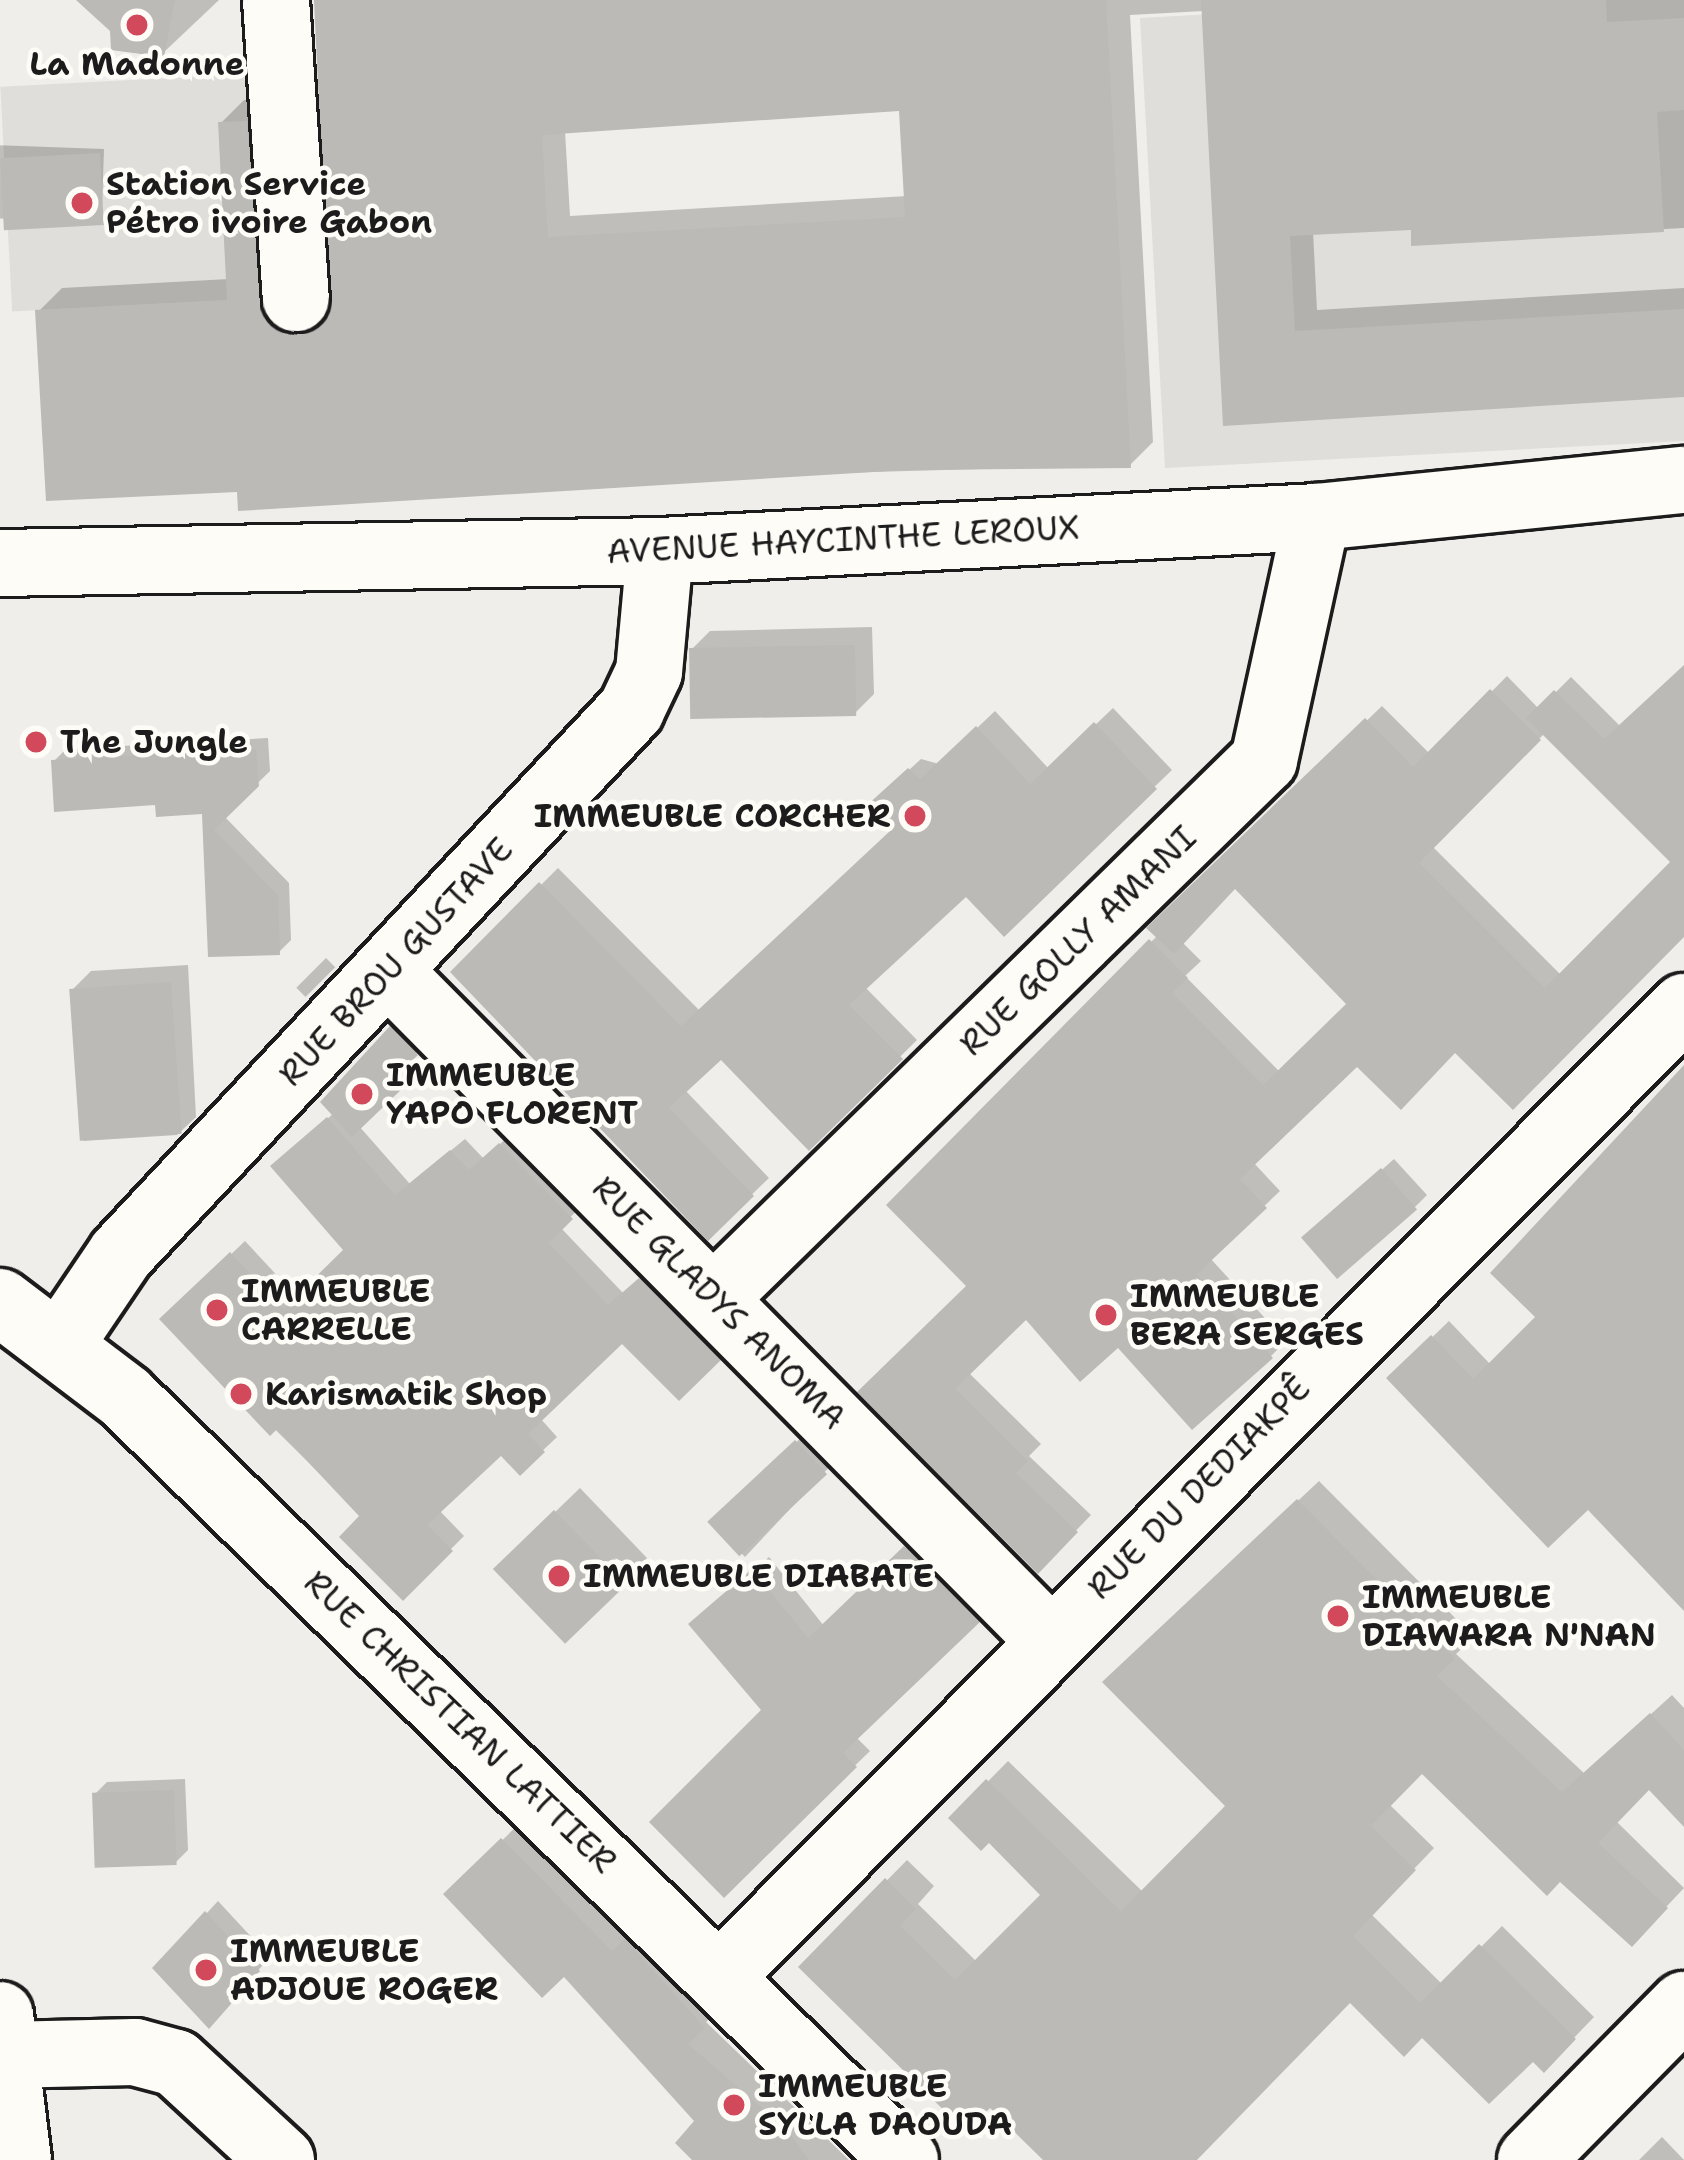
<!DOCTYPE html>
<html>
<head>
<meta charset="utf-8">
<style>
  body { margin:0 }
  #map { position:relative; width:1684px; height:2160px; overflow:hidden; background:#f0eeea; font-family:"Shantell Sans",sans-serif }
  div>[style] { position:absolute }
  .built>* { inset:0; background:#e0deda; transform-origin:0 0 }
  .shadow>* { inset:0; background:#0003; transform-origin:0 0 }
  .building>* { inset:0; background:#bbbab6; transform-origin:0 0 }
  .roads { filter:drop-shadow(3px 0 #1c1c1c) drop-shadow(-3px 0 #1c1c1c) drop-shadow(0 3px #1c1c1c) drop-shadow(0 -3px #1c1c1c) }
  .minor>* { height:66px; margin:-33px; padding:0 33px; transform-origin:33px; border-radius:33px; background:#fdfcf7 }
  .dots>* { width:33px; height:33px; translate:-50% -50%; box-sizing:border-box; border:6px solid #fdfcf7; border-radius:50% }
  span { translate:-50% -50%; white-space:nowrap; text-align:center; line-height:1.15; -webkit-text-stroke:9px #fdfcf7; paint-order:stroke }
  .poi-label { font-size:33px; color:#1c1c1c; font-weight:700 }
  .left { translate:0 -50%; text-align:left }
  .right { translate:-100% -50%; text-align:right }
  .street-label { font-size:33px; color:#1c1c1c }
</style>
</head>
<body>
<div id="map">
  <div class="built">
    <i style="clip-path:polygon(1466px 0,1684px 0,1684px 441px,1165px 468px,1140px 18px)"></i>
    <i style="left:265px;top:73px;width:225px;height:265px;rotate:87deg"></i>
  </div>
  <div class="shadow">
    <i style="clip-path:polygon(81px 0,219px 0,163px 53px,113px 30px)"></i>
    <i style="clip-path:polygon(evenodd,317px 0,1684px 0,1684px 228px,1414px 242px,1413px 227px,1313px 231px,1317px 310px,1684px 288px,1684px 395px,1225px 423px,1204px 11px,1130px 15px,1153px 442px,1130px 465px,239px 489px,39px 311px,62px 288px,229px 279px,221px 123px,244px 100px,269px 99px,286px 295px,325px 314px,333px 308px,317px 0,902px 108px,907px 196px,570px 216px,565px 131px,902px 108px)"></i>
    <i style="left:104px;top:149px;width:73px;height:104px;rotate:92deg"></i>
    <i style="clip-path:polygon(872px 627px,874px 694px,855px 713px,692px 649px,710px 631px)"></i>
    <i style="clip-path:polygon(evenodd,1684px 668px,1684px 933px,1455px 1049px,1357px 1063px,1253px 1162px,1280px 1191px,1210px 1258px,1286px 1341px,1271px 1356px,1026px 1316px,968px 1372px,1041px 1444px,1029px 1456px,1091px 1515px,1038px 1570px,862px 1392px,970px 1286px,890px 1205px,1158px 935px,1150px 928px,1382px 706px,1430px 754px,1507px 676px,1539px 709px,1571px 677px,1621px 727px,1684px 668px,1545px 733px,1674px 862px,1562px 976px,1432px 846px,1545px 733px,1684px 668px,1236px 886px,1350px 1004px,1280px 1072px,1185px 976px,1201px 961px,1182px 942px,1236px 886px)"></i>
    <i style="clip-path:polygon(1113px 708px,1172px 770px,1004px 932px,966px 893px,865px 987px,917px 1040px,809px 1147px,721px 1056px,684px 1089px,769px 1178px,708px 1237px,454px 972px,558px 868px,700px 1011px,894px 830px,886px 791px,921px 759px,939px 764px,995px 711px,1049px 769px)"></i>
    <i style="clip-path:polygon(268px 738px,270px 771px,224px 816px,289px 883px,291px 940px,279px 952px,211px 954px,205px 811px,157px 802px,54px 761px,66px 749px)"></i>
    <i style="left:326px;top:958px;width:13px;height:42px;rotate:45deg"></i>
    <i style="clip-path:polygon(188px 965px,196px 1117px,177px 1135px,83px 1141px,72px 990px,91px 971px)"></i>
    <i style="clip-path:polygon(399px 1021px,426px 1043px,403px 1065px,412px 1075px,359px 1126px,410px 1184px,465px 1139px,484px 1159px,514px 1131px,584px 1204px,560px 1227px,624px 1294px,654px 1266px,732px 1345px,679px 1397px,622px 1339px,540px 1418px,557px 1437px,520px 1472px,501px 1452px,439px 1510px,464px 1536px,403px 1597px,363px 1516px,163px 1319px,245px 1241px,298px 1298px,347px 1250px,288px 1153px,334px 1113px,324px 1102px)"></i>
    <i style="clip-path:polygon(1684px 1069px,1684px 1608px,1588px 1505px,1390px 1378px,1449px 1321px,1491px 1365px,1540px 1317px)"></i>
    <i style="clip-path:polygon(1394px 1159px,1427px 1195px,1415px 1207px,1318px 1227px)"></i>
    <i style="clip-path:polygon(807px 1432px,835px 1461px,745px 1557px,712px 1523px)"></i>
    <i style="clip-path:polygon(1319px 1481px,1474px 1637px,1456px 1654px,1585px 1774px,1672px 1695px,1684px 1708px,1684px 1822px,1650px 1786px,1616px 1821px,1684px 1888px,1652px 1922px,1561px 1878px,1422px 1770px,1389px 1804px,1434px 1848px,1371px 1914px,1443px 1985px,1502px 1926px,1594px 2017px,1544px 2069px,1533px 2057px,1422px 2034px,1351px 1999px,1195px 2160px,1045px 2160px,990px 2104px,802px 1967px,907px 1860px,934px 1886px,918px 1904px,977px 1962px,1044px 1895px,989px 1839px,952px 1818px,1008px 1761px,1143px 1892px,1229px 1806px,1127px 1662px)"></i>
    <i style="clip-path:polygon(580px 1488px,647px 1558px,623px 1582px,497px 1568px)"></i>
    <i style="clip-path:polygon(921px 1533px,992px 1606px,856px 1737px,870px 1751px,724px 1893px,765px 1710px,706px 1610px,769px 1557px,824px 1626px)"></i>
    <i style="clip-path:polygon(185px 1779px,188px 1850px,176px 1862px,95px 1794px,107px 1782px)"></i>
    <i style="clip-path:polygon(524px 1819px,723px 2005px,706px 2022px,849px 2160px,696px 2160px,698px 2121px,564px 1973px,447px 1894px)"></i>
    <i style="clip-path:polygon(218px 1901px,270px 1957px,220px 2013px,156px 1968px)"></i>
    <i style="clip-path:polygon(1662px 2137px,1684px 2160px,1639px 2160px)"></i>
  </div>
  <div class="building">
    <i style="clip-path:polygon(76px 0,175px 0,164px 57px,111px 50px,110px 31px)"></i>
    <i style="clip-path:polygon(evenodd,314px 0,1106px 0,1131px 468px,906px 470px,238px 511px,237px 492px,46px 501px,35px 310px,227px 300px,218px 122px,247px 121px,264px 318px,297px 335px,329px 316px,314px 0,899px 111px,905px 217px,548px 237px,542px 135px,899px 111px)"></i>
    <i style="clip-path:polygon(1201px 0,1606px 0,1607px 22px,1684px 18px,1684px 110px,1657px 112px,1664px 232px,1411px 246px,1411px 230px,1290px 236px,1295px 331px,1684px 309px,1684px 397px,1223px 426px)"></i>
    <i style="left:100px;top:153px;width:72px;height:100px;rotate:87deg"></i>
    <i style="left:855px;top:645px;width:71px;height:166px;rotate:89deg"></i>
    <i style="clip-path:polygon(1684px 665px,1684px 937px,1513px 1110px,1455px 1053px,1401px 1110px,1357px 1067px,1240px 1179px,1267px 1208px,1197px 1274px,1273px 1358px,1192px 1430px,1118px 1348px,1080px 1382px,1026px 1320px,955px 1389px,1028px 1461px,1016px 1473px,1078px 1532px,1038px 1574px,857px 1392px,966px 1286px,886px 1205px,1149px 939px,1188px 978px,1172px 993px,1263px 1085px,1346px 1004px,1235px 889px,1174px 954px,1146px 928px,1365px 718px,1413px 767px,1490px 689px,1541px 740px,1419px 863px,1545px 988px,1670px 862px,1526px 718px,1554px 690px,1604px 739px)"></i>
    <i style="clip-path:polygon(1094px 722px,1157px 789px,1004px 937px,966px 897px,849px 1005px,903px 1059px,809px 1151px,721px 1060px,669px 1108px,754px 1196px,708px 1241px,450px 972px,539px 882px,681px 1026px,890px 831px,865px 807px,908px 768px,920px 779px,976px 726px,1030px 784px)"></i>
    <i style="clip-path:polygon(256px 749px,259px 786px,214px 830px,278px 895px,280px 955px,208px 957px,202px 814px,156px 817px,155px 805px,54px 812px,51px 760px)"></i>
    <i style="left:171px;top:982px;width:152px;height:102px;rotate:86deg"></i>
    <i style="clip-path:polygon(390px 1026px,418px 1055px,395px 1077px,404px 1087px,352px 1137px,320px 1102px)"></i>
    <i style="clip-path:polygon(1684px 1065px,1684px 1611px,1588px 1510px,1548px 1548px,1386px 1378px,1431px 1335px,1473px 1379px,1535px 1317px,1490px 1273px)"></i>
    <i style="clip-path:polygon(327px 1117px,395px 1195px,450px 1150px,469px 1170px,499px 1143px,573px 1219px,549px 1243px,608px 1305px,639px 1278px,721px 1360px,679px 1401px,622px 1344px,528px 1434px,545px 1452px,520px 1476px,501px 1456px,427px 1525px,453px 1551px,403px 1601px,339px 1537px,359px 1516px,277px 1429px,270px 1436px,159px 1319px,230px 1252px,283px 1309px,343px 1250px,270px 1166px)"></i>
    <i style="left:1381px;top:1168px;width:55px;height:106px;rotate:49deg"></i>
    <i style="left:795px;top:1440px;width:47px;height:120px;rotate:47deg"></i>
    <i style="clip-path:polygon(1297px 1499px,1455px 1659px,1437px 1676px,1562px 1792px,1650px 1713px,1684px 1750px,1684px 1827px,1649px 1790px,1598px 1843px,1668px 1908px,1632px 1947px,1560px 1882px,1547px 1896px,1422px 1774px,1371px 1826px,1416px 1870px,1353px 1936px,1420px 2003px,1479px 1944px,1576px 2039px,1544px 2073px,1533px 2062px,1489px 2104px,1422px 2038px,1404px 2057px,1350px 2003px,1197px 2160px,1043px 2160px,990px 2108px,966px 2132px,798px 1967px,885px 1878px,916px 1909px,900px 1926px,955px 1980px,1040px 1895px,989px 1843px,981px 1851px,948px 1818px,986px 1779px,1121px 1911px,1225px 1806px,1102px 1682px)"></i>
    <i style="left:554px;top:1510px;width:104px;height:85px;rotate:46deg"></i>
    <i style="clip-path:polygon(904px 1546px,980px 1622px,843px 1753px,857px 1767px,724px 1898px,649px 1822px,761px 1710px,688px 1624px,752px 1569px,808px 1638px)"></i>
    <i style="left:174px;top:1790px;width:75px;height:82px;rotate:88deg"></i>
    <i style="clip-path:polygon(501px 1838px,612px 1951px,625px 1939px,705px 2028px,688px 2044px,786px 2129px,809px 2160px,692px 2160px,675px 2143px,694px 2121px,564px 1977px,542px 1998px,443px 1894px)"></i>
    <i style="clip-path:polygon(205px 1911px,260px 1971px,209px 2029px,152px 1968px)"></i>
  </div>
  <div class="roads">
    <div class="minor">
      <i style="left:276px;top:0;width:299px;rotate:86.2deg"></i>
      <i style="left:0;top:563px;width:660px;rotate:-1.04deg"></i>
      <i style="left:660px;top:551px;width:658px;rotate:-2.96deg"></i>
      <i style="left:1317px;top:517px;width:369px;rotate:-5.8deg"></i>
      <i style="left:388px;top:971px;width:938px;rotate:45.3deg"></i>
      <i style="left:715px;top:1297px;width:768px;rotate:-44.37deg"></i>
      <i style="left:1264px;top:760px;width:249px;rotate:-77.7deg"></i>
      <i style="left:0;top:1302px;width:157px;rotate:37.2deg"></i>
      <i style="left:125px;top:1397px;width:1091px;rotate:44.37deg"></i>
      <i style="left:61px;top:1343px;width:107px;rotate:-56deg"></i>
      <i style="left:121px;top:1254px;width:746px;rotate:-46.85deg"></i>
      <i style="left:631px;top:710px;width:42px;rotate:-64.7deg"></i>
      <i style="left:649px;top:672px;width:121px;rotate:-84.8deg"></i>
      <i style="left:720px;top:1976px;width:1367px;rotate:-45.15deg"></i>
      <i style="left:0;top:2015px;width:146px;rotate:82.9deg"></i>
      <i style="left:4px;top:2055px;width:131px;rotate:-1.3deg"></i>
      <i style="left:135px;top:2052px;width:42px;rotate:15deg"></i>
      <i style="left:176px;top:2063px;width:143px;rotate:42.7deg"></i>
      <i style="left:1531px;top:2160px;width:218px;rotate:-45.4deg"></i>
    </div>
  </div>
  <div class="dots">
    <i style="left:137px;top:25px;background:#d1495b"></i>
    <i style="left:82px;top:203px;background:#d1495b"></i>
    <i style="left:36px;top:742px;background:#d1495b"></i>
    <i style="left:915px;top:816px;background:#d1495b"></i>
    <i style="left:362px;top:1094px;background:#d1495b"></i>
    <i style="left:217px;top:1310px;background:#d1495b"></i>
    <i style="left:1106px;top:1315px;background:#d1495b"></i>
    <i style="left:241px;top:1394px;background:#d1495b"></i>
    <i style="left:559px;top:1576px;background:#d1495b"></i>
    <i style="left:1338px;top:1616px;background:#d1495b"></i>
    <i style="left:206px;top:1970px;background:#d1495b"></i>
    <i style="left:734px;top:2105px;background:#d1495b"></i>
  </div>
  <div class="poi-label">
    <span style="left:137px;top:64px">La Madonne</span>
    <span class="left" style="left:106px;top:203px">Station Service<br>Pétro ivoire Gabon</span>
    <span class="left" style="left:60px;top:742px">The Jungle</span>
    <span class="right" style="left:891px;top:816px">IMMEUBLE CORCHER</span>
    <span class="left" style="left:386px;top:1094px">IMMEUBLE<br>YAPO FLORENT</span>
    <span class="left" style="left:241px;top:1310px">IMMEUBLE<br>CARRELLE</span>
    <span class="left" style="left:1130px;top:1315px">IMMEUBLE<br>BERA SERGES</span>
    <span class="left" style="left:265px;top:1394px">Karismatik Shop</span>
    <span class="left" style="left:583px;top:1576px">IMMEUBLE DIABATE</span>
    <span class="left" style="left:1362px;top:1616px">IMMEUBLE<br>DIAWARA N'NAN</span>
    <span class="left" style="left:230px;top:1970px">IMMEUBLE<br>ADJOUE ROGER</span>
    <span class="left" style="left:758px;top:2105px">IMMEUBLE<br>SYLLA DAOUDA</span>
  </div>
  <div class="street-label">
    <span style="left:843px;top:540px;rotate:-3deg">AVENUE HAYCINTHE LEROUX</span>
    <span style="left:1078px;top:941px;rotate:-44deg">RUE GOLLY AMANI</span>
    <span style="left:396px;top:962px;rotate:-47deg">RUE BROU GUSTAVE</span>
    <span style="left:719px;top:1303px;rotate:45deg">RUE GLADYS ANOMA</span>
    <span style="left:1199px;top:1488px;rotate:-45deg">RUE DU DEDIAKPÊ</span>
    <span style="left:460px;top:1722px;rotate:44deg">RUE CHRISTIAN LATTIER</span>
  </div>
</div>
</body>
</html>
